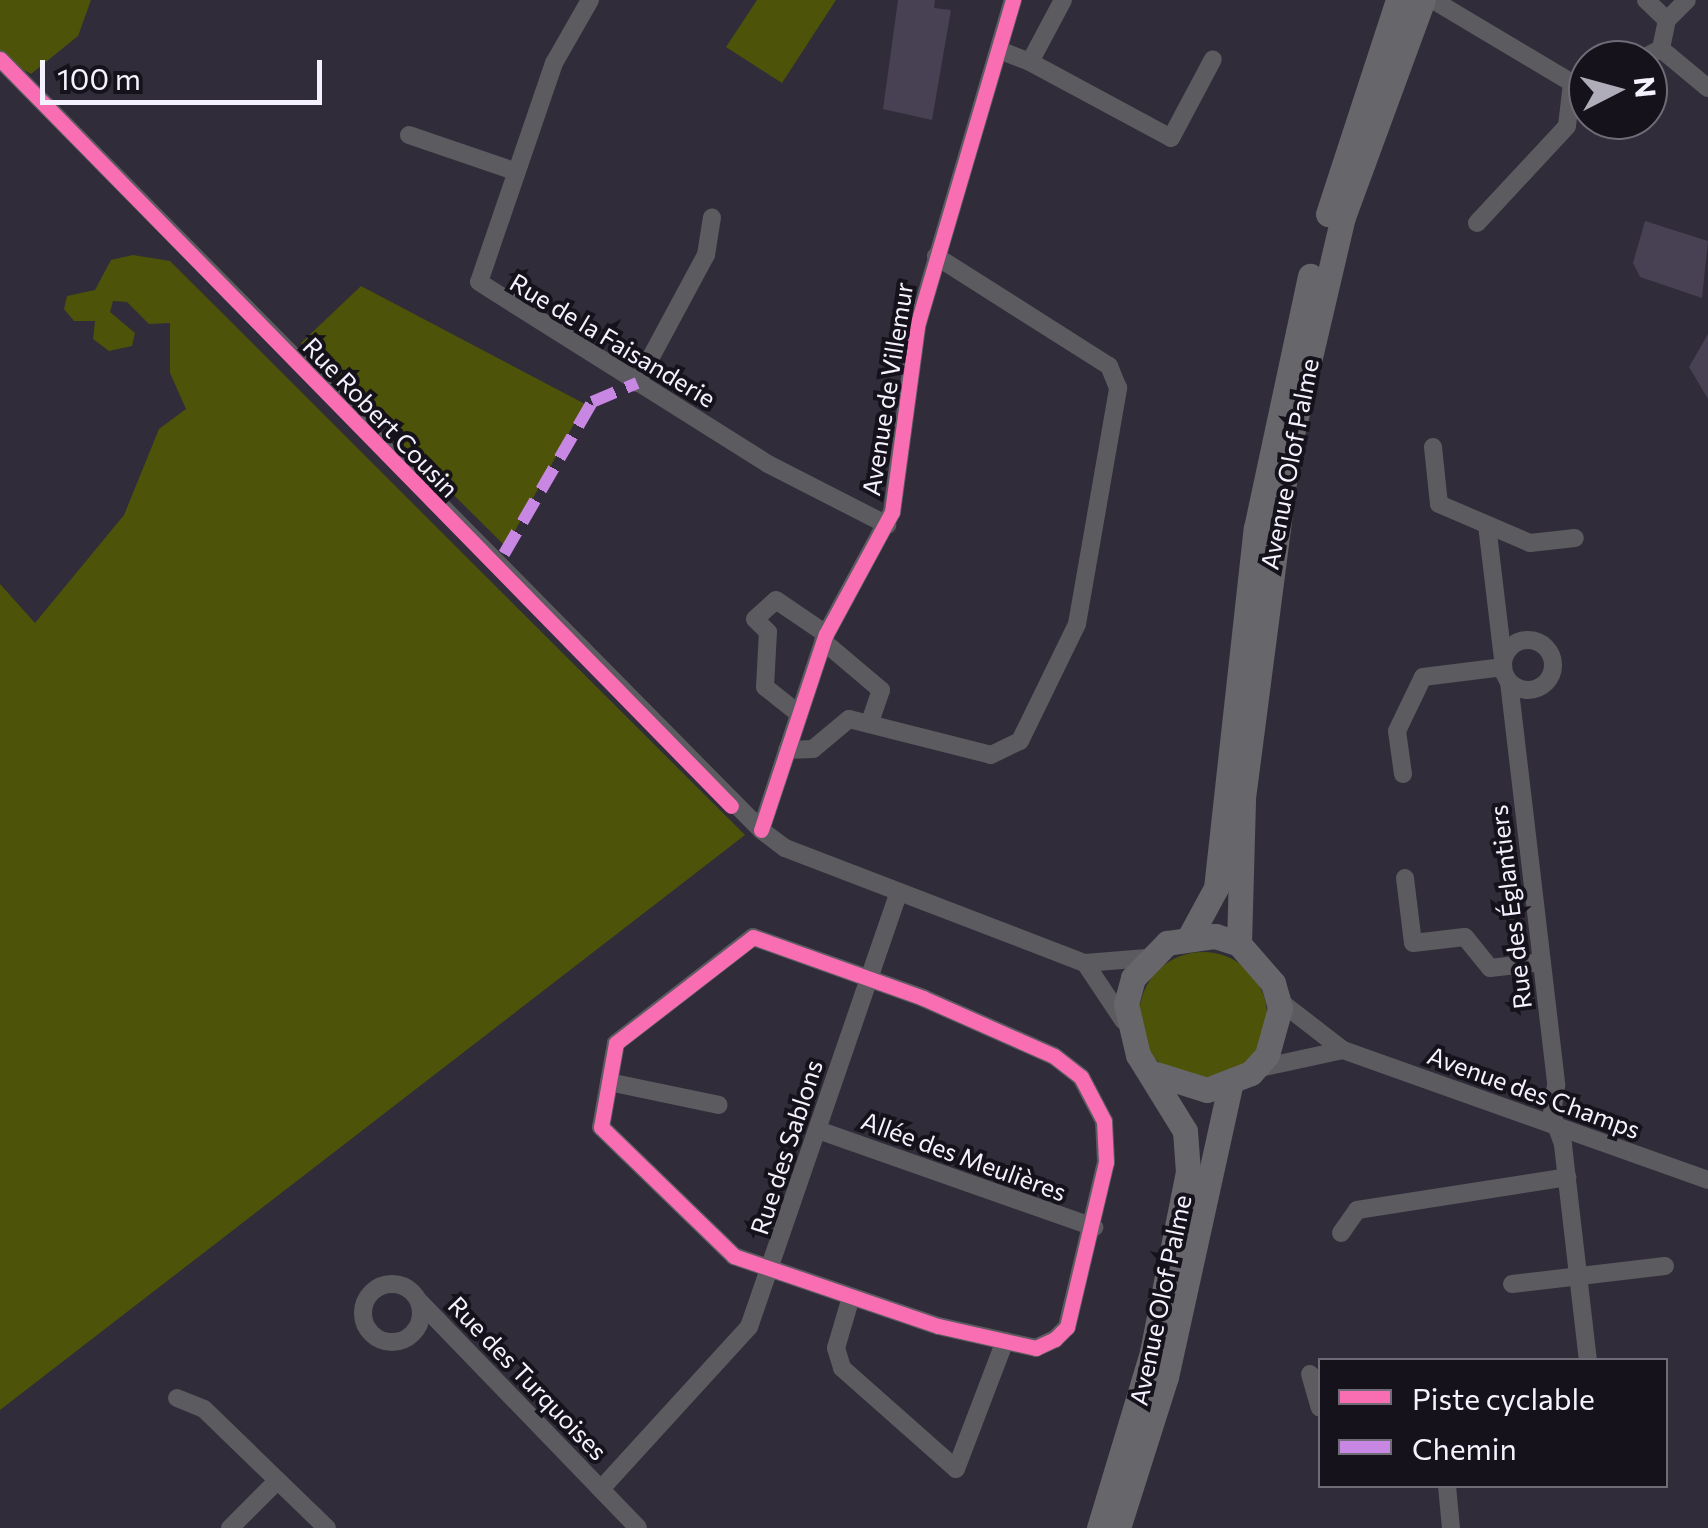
<!DOCTYPE html>
<html>
<head>
<meta charset="utf-8">
<style>
  body { margin:0 }
  #map { position:relative; width:1708px; height:1528px; overflow:hidden; background:#302c39; font-family:Commissioner,sans-serif }
  div>[style] { position:absolute }
  .green>* { inset:0; background:#4d5308 }
  .round { border-radius:50% }
  .building>* { inset:0; background:#474153 }
  .minor>* { height:18px; margin:-9px; padding:0 9px; transform-origin:9px; border-radius:9px; background:#5c5b60 }
  .minor>.ring { margin:-9px; padding:0; box-sizing:content-box; background:none; border:18px solid #5c5b60; border-radius:50% }
  .secondary>* { height:25px; margin:-12.5px; padding:0 12.5px; transform-origin:12.5px; border-radius:12.5px; background:#67666b }
  .quiet>* { height:12px; margin-top:-6px; transform-origin:0; background:repeating-linear-gradient(90deg,#c787e3 0 25px,transparent 0 37px) }
  .cycleway>* { height:15px; margin:-7.5px; padding:0 7.5px; transform-origin:7.5px; border-radius:7.5px; background:#f96db3 }
  span { translate:-50% -50%; white-space:nowrap; text-align:center; line-height:1.15; -webkit-text-stroke:8px #15121c; paint-order:stroke }
  .street-label { font-size:25px; color:#f5f2ff }
  .legend { position:absolute; left:1318px; top:1358px; width:350px; height:130px; box-sizing:border-box; background:#15121c; border:2px solid #6f6c77; margin:0; padding:12px 18px; list-style:none; font-size:30px; color:#f5f2ff }
  .legend li { display:flex; align-items:center; gap:20px; height:50px }
  .legend b { width:50px; border:2px solid #6f6c77 }
  .north { position:absolute; left:1568px; top:40px; width:100px; height:100px; box-sizing:border-box; background:#15121c; border:2px solid #6f6c77; border-radius:50%; rotate:84deg; font-size:28px; font-weight:700; line-height:40px; text-align:center; color:#f5f2ff }
  .north::after { content:''; display:block; margin:auto; width:35px; height:45px; background:#b0adba; clip-path:polygon(50% 0,100% 100%,50% 72%,0 100%) }
  .scale { position:absolute; left:40px; top:60px; width:282px; height:45px; box-sizing:border-box; border:5px solid #f5f2ff; border-top:0; padding-left:12px; font-size:30px; line-height:35px; white-space:nowrap; color:#f5f2ff; -webkit-text-stroke:8px #15121c; paint-order:stroke }
</style>
</head>
<body>
<div id="map">
  <div class="green">
    <i style="clip-path:polygon(0 0,91px 0,78px 36px,31px 74px,0 57px)"></i>
    <i style="clip-path:polygon(757px 0,836px 0,782px 83px,726px 47px)"></i>
    <i style="clip-path:polygon(133px 255px,170px 261px,745px 835px,0 1410px,0 584px,35px 623px,124px 515px,159px 429px,186px 409px,170px 373px,170px 323px,149px 324px,127px 302px,113px 301px,110px 312px,135px 333px,132px 346px,109px 351px,93px 339px,95px 321px,74px 321px,64px 309px,67px 296px,95px 290px,111px 260px)"></i>
    <i style="clip-path:polygon(361px 286px,585px 404px,506px 547px,301px 343px)"></i>
    <i class="round" style="left:1139px;top:952px;width:128px;height:128px"></i>
  </div>
  <div class="building">
    <i style="clip-path:polygon(898px 0,935px 0,934px 8px,951px 10px,932px 120px,883px 109px)"></i>
    <i style="clip-path:polygon(1645px 221px,1708px 241px,1702px 298px,1640px 277px,1633px 263px)"></i>
    <i style="clip-path:polygon(1708px 334px,1708px 399px,1689px 367px)"></i>
  </div>
  <div class="minor">
    <i style="left:590px;top:0;width:73px;rotate:119.7deg"></i>
    <i style="left:554px;top:63px;width:231px;rotate:108.9deg"></i>
    <i style="left:479px;top:282px;width:342px;rotate:32.2deg"></i>
    <i style="left:768px;top:464px;width:134px;rotate:27.1deg"></i>
    <i style="left:1433px;top:0;width:162px;rotate:30.8deg"></i>
    <i style="left:1572px;top:83px;width:16px;rotate:-11deg"></i>
    <i style="left:1646px;top:0;width:29px;rotate:44deg"></i>
    <i style="left:1667px;top:20px;width:30px;rotate:102deg"></i>
    <i style="left:1667px;top:20px;width:28px;rotate:-45deg"></i>
    <i style="left:999px;top:50px;width:33px;rotate:21deg"></i>
    <i style="left:1030px;top:62px;width:70px;rotate:-62deg"></i>
    <i style="left:0;top:59px;width:1083px;rotate:45.37deg"></i>
    <i style="left:761px;top:830px;width:30px;rotate:37deg"></i>
    <i style="left:785px;top:848px;width:321px;rotate:21deg"></i>
    <i style="left:1085px;top:963px;width:62px;rotate:-4.6deg"></i>
    <i style="left:1639px;top:60px;width:25px;rotate:-27deg"></i>
    <i style="left:1661px;top:49px;width:61px;rotate:39.7deg"></i>
    <i style="left:1030px;top:62px;width:160px;rotate:28.3deg"></i>
    <i style="left:1171px;top:138px;width:89px;rotate:-62deg"></i>
    <i style="left:409px;top:135px;width:111px;rotate:18.9deg"></i>
    <i style="left:1477px;top:223px;width:132px;rotate:-47.1deg"></i>
    <i style="left:1567px;top:126px;width:43px;rotate:-83.4deg"></i>
    <i style="left:637px;top:383px;width:145px;rotate:-61.7deg"></i>
    <i style="left:706px;top:255px;width:38px;rotate:-81deg"></i>
    <i style="left:1433px;top:447px;width:57px;rotate:84deg"></i>
    <i style="left:1439px;top:504px;width:99px;rotate:23.2deg"></i>
    <i style="left:1530px;top:543px;width:45px;rotate:-6.3deg"></i>
    <i style="left:1487px;top:525px;width:136px;rotate:83.2deg"></i>
    <i class="ring" style="left:1503px;top:640px;width:32px;height:32px"></i>
    <i style="left:823px;top:641px;width:76px;rotate:40.2deg"></i>
    <i style="left:881px;top:690px;width:36px;rotate:109deg"></i>
    <i style="left:1509px;top:682px;width:406px;rotate:83.3deg"></i>
    <i style="left:1556px;top:1085px;width:29px;rotate:98deg"></i>
    <i style="left:1552px;top:1114px;width:33px;rotate:70deg"></i>
    <i style="left:1563px;top:1145px;width:216px;rotate:83.4deg"></i>
    <i style="left:799px;top:714px;width:43px;rotate:-141.5deg"></i>
    <i style="left:765px;top:687px;width:55px;rotate:-86.9deg"></i>
    <i style="left:768px;top:632px;width:18px;rotate:-135deg"></i>
    <i style="left:755px;top:619px;width:28px;rotate:-42deg"></i>
    <i style="left:776px;top:600px;width:60px;rotate:34.2deg"></i>
    <i style="left:787px;top:750px;width:26px;rotate:-2deg"></i>
    <i style="left:813px;top:749px;width:47px;rotate:-39.8deg"></i>
    <i style="left:849px;top:719px;width:146px;rotate:14.2deg"></i>
    <i style="left:991px;top:755px;width:32px;rotate:-26deg"></i>
    <i style="left:1020px;top:741px;width:130px;rotate:-64deg"></i>
    <i style="left:1077px;top:624px;width:240px;rotate:-80.1deg"></i>
    <i style="left:1118px;top:388px;width:24px;rotate:-112deg"></i>
    <i style="left:1109px;top:366px;width:205px;rotate:-147.6deg"></i>
    <i style="left:1403px;top:774px;width:43px;rotate:-97.9deg"></i>
    <i style="left:1397px;top:731px;width:60px;rotate:-64.3deg"></i>
    <i style="left:1423px;top:677px;width:81px;rotate:-7.1deg"></i>
    <i style="left:761px;top:830px;width:206px;rotate:-71.7deg"></i>
    <i style="left:826px;top:634px;width:139px;rotate:-61.6deg"></i>
    <i style="left:892px;top:512px;width:188px;rotate:-82.3deg"></i>
    <i style="left:917px;top:326px;width:340px;rotate:-73.6deg"></i>
    <i style="left:1405px;top:878px;width:65px;rotate:83deg"></i>
    <i style="left:1413px;top:943px;width:52px;rotate:-6.6deg"></i>
    <i style="left:1465px;top:937px;width:40px;rotate:51deg"></i>
    <i style="left:1490px;top:968px;width:52px;rotate:-6.6deg"></i>
    <i style="left:753px;top:937px;width:181px;rotate:19.7deg"></i>
    <i style="left:923px;top:998px;width:143px;rotate:23.9deg"></i>
    <i style="left:1054px;top:1056px;width:34px;rotate:38deg"></i>
    <i style="left:1081px;top:1077px;width:50px;rotate:62.4deg"></i>
    <i style="left:1104px;top:1121px;width:41px;rotate:87.2deg"></i>
    <i style="left:1106px;top:1162px;width:170px;rotate:103.3deg"></i>
    <i style="left:1067px;top:1327px;width:17px;rotate:135deg"></i>
    <i style="left:1055px;top:1339px;width:21px;rotate:155deg"></i>
    <i style="left:1036px;top:1348px;width:100px;rotate:-167.3deg"></i>
    <i style="left:938px;top:1326px;width:216px;rotate:-161.1deg"></i>
    <i style="left:734px;top:1256px;width:185px;rotate:-135.9deg"></i>
    <i style="left:601px;top:1127px;width:85px;rotate:-79.9deg"></i>
    <i style="left:616px;top:1043px;width:173px;rotate:-37.7deg"></i>
    <i style="left:1085px;top:963px;width:69px;rotate:56.3deg"></i>
    <i style="left:1277px;top:999px;width:83px;rotate:37.7deg"></i>
    <i style="left:1343px;top:1050px;width:387px;rotate:19.6deg"></i>
    <i style="left:1260px;top:1068px;width:85px;rotate:-12.2deg"></i>
    <i style="left:609px;top:1082px;width:112px;rotate:11.8deg"></i>
    <i style="left:818px;top:1130px;width:293px;rotate:19.4deg"></i>
    <i style="left:1341px;top:1233px;width:28px;rotate:-55deg"></i>
    <i style="left:1357px;top:1210px;width:213px;rotate:-8.9deg"></i>
    <i style="left:1512px;top:1284px;width:154px;rotate:-6.7deg"></i>
    <i class="ring" style="left:363px;top:1284px;width:40px;height:40px"></i>
    <i style="left:851px;top:1297px;width:53px;rotate:106.4deg"></i>
    <i style="left:836px;top:1348px;width:21px;rotate:73deg"></i>
    <i style="left:842px;top:1368px;width:152px;rotate:41.5deg"></i>
    <i style="left:956px;top:1469px;width:137px;rotate:-69.1deg"></i>
    <i style="left:419px;top:1301px;width:315px;rotate:46deg"></i>
    <i style="left:1310px;top:1374px;width:35px;rotate:74deg"></i>
    <i style="left:177px;top:1398px;width:29px;rotate:22deg"></i>
    <i style="left:204px;top:1409px;width:171px;rotate:44.1deg"></i>
    <i style="left:1447px;top:1486px;width:42px;rotate:84.6deg"></i>
    <i style="left:601px;top:1489px;width:219px;rotate:-47.6deg"></i>
    <i style="left:749px;top:1327px;width:460px;rotate:-71deg"></i>
    <i style="left:230px;top:1528px;width:66px;rotate:-45deg"></i>
  </div>
  <div class="secondary">
    <i style="left:1328px;top:214px;width:225px;rotate:-71.9deg"></i>
    <i style="left:1190px;top:936px;width:55px;rotate:-61.6deg"></i>
    <i style="left:1216px;top:888px;width:362px;rotate:-83.7deg"></i>
    <i style="left:1256px;top:528px;width:258px;rotate:-77.9deg"></i>
    <i style="left:1239px;top:944px;width:146px;rotate:-88.4deg"></i>
    <i style="left:1243px;top:798px;width:350px;rotate:-82.6deg"></i>
    <i style="left:1288px;top:451px;width:240px;rotate:-76.8deg"></i>
    <i style="left:1343px;top:217px;width:231px;rotate:-69.8deg"></i>
    <i style="left:1099px;top:1528px;width:184px;rotate:-73.2deg"></i>
    <i style="left:1152px;top:1352px;width:184px;rotate:-78.7deg"></i>
    <i style="left:1188px;top:1172px;width:41px;rotate:-94.2deg"></i>
    <i style="left:1185px;top:1131px;width:89px;rotate:-121.7deg"></i>
    <i style="left:1138px;top:1055px;width:52px;rotate:-103.2deg"></i>
    <i style="left:1126px;top:1004px;width:27px;rotate:-75deg"></i>
    <i style="left:1133px;top:978px;width:49px;rotate:-45.8deg"></i>
    <i style="left:1167px;top:943px;width:49px;rotate:-8.3deg"></i>
    <i style="left:1215px;top:936px;width:25px;rotate:18deg"></i>
    <i style="left:1239px;top:944px;width:52px;rotate:48.9deg"></i>
    <i style="left:1273px;top:983px;width:26px;rotate:74deg"></i>
    <i style="left:1280px;top:1008px;width:49px;rotate:105.5deg"></i>
    <i style="left:1267px;top:1055px;width:24px;rotate:132deg"></i>
    <i style="left:1251px;top:1073px;width:47px;rotate:158.9deg"></i>
    <i style="left:1207px;top:1090px;width:53px;rotate:-162.6deg"></i>
    <i style="left:1118px;top:1528px;width:158px;rotate:-72.4deg"></i>
    <i style="left:1166px;top:1377px;width:299px;rotate:-77.6deg"></i>
  </div>
  <div class="quiet">
    <i style="left:504px;top:554px;width:176px;rotate:-59.9deg"></i>
    <i style="left:592px;top:402px;width:49px;rotate:-22.9deg"></i>
  </div>
  <div class="cycleway">
    <i style="left:0;top:59px;width:1045px;rotate:45.62deg"></i>
    <i style="left:761px;top:830px;width:206px;rotate:-71.7deg"></i>
    <i style="left:826px;top:634px;width:139px;rotate:-61.6deg"></i>
    <i style="left:892px;top:512px;width:188px;rotate:-82.3deg"></i>
    <i style="left:917px;top:326px;width:340px;rotate:-73.6deg"></i>
    <i style="left:753px;top:937px;width:181px;rotate:19.7deg"></i>
    <i style="left:923px;top:998px;width:143px;rotate:23.9deg"></i>
    <i style="left:1054px;top:1056px;width:34px;rotate:38deg"></i>
    <i style="left:1081px;top:1077px;width:50px;rotate:62.4deg"></i>
    <i style="left:1104px;top:1121px;width:41px;rotate:87.2deg"></i>
    <i style="left:1106px;top:1162px;width:170px;rotate:103.3deg"></i>
    <i style="left:1067px;top:1327px;width:17px;rotate:135deg"></i>
    <i style="left:1055px;top:1339px;width:21px;rotate:155deg"></i>
    <i style="left:1036px;top:1348px;width:100px;rotate:-167.3deg"></i>
    <i style="left:938px;top:1326px;width:216px;rotate:-161.1deg"></i>
    <i style="left:734px;top:1256px;width:185px;rotate:-135.9deg"></i>
    <i style="left:601px;top:1127px;width:85px;rotate:-79.9deg"></i>
    <i style="left:616px;top:1043px;width:173px;rotate:-37.7deg"></i>
  </div>
  <div class="street-label">
    <span style="left:613px;top:340px;rotate:31deg">Rue de la Faisanderie</span>
    <span style="left:887px;top:389px;rotate:-81deg">Avenue de Villemur</span>
    <span style="left:381px;top:417px;rotate:46deg">Rue Robert Cousin</span>
    <span style="left:1289px;top:464px;rotate:-79deg">Avenue Olof Palme</span>
    <span style="left:1510px;top:907px;rotate:-97deg">Rue des Églantiers</span>
    <span style="left:1534px;top:1092px;rotate:20deg">Avenue des Champs</span>
    <span style="left:786px;top:1147px;rotate:-72deg">Rue des Sablons</span>
    <span style="left:964px;top:1156px;rotate:20deg">Allée des Meulières</span>
    <span style="left:1160px;top:1300px;rotate:-78deg">Avenue Olof Palme</span>
    <span style="left:528px;top:1378px;rotate:46deg">Rue des Turquoises</span>
  </div>
  <ul class="legend">
  <li><b style="height:12px;background:#f96db3"></b>Piste cyclable</li>
  <li><b style="height:12px;background:#c787e3"></b>Chemin</li>
  </ul>
  <div class="north">N</div>
  <div class="scale">100 m</div>
</div>
</body>
</html>
